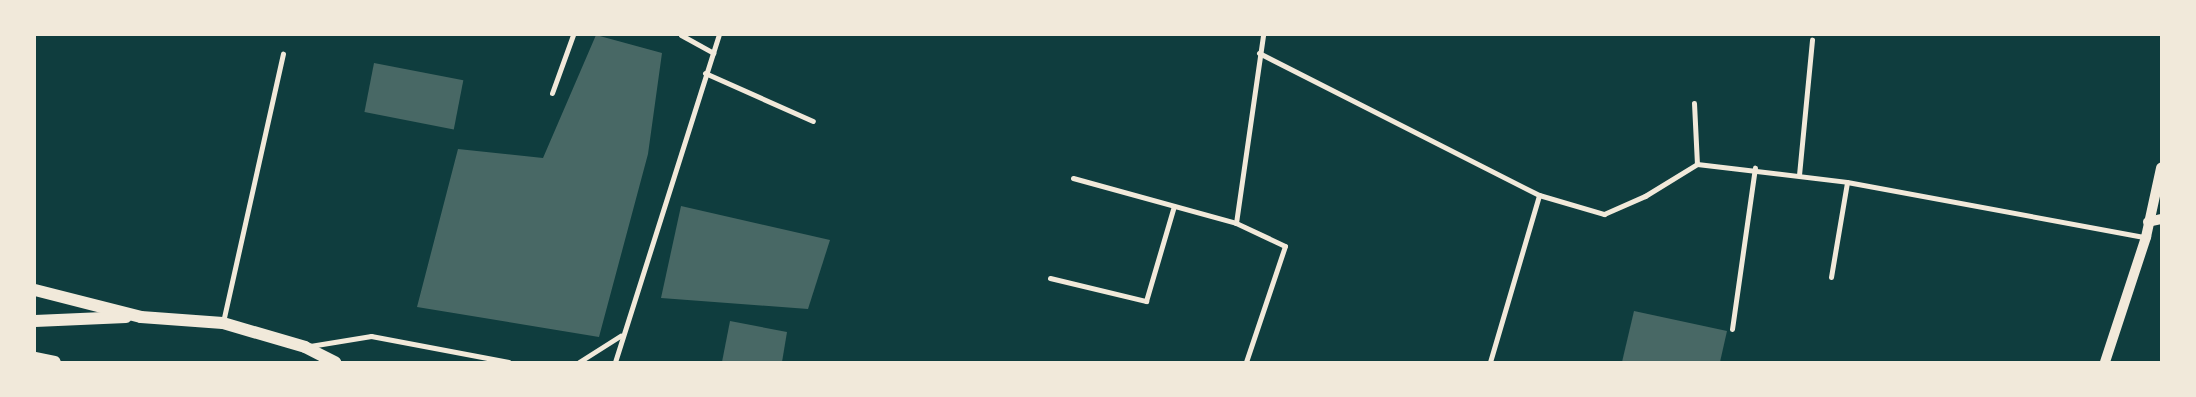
<!DOCTYPE html>
<html>
<head>
<meta charset="utf-8">
<style>
  body { margin:0 }
  #map { position:relative; width:2196px; height:397px; overflow:hidden; background:#0f3d3e; font-family:Roboto,sans-serif }
  div>[style] { position:absolute }
  .building>* { inset:0; background:#486865; transform-origin:0 0 }
  .minor>* { height:5px; margin:-2.5px; padding:0 2.5px; transform-origin:2.5px; border-radius:2.5px; background:#f1e9da }
  .secondary>* { height:10px; margin:-5px; padding:0 5px; transform-origin:5px; border-radius:5px; background:#f1e9da }
  .primary>* { height:12px; margin:-6px; padding:0 6px; transform-origin:6px; border-radius:6px; background:#f1e9da }
  span { translate:-50% -50%; white-space:nowrap; text-align:center; line-height:1.15; -webkit-text-stroke:4.5px #f1e9da; paint-order:stroke }
  .frame { position:absolute; inset:0; border:36px solid #f1e9da; pointer-events:none }
</style>
</head>
<body>
<div id="map">
  <div class="building">
    <i style="clip-path:polygon(596px 35px,662px 53px,648px 154px,599px 337px,417px 307px,458px 149px,543px 158px)"></i>
    <i style="left:374px;top:63px;width:91px;height:50px;rotate:11deg"></i>
    <i style="clip-path:polygon(681px 206px,830px 240px,808px 309px,661px 298px)"></i>
    <i style="clip-path:polygon(1634px 311px,1727px 331px,1720px 362px,1622px 362px)"></i>
    <i style="clip-path:polygon(730px 321px,787px 332px,782px 362px,722px 362px)"></i>
  </div>
  <div class="minor">
    <i style="left:681px;top:35px;width:37px;rotate:29deg"></i>
    <i style="left:1259px;top:53px;width:314px;rotate:26.9deg"></i>
    <i style="left:1539px;top:195px;width:68px;rotate:16.3deg"></i>
    <i style="left:1604px;top:214px;width:45px;rotate:-23.7deg"></i>
    <i style="left:1645px;top:196px;width:61px;rotate:-31.6deg"></i>
    <i style="left:1697px;top:164px;width:151px;rotate:6.8deg"></i>
    <i style="left:1847px;top:182px;width:303px;rotate:10.5deg"></i>
    <i style="left:705px;top:73px;width:118px;rotate:24deg"></i>
    <i style="left:552px;top:93px;width:62px;rotate:-70.1deg"></i>
    <i style="left:1694px;top:103px;width:61px;rotate:87.2deg"></i>
    <i style="left:1799px;top:175px;width:136px;rotate:-84.5deg"></i>
    <i style="left:1073px;top:178px;width:169px;rotate:15.4deg"></i>
    <i style="left:1236px;top:223px;width:54px;rotate:25.1deg"></i>
    <i style="left:1285px;top:246px;width:122px;rotate:108.6deg"></i>
    <i style="left:1236px;top:223px;width:190px;rotate:-81.8deg"></i>
    <i style="left:1831px;top:277px;width:96px;rotate:-80.4deg"></i>
    <i style="left:1050px;top:278px;width:99px;rotate:13.5deg"></i>
    <i style="left:1146px;top:301px;width:99px;rotate:-73.6deg"></i>
    <i style="left:223px;top:322px;width:275px;rotate:-77.4deg"></i>
    <i style="left:1732px;top:329px;width:163px;rotate:-81.9deg"></i>
    <i style="left:310px;top:346px;width:62px;rotate:-9.3deg"></i>
    <i style="left:371px;top:336px;width:140px;rotate:10.7deg"></i>
    <i style="left:579px;top:362px;width:49px;rotate:-32.4deg"></i>
    <i style="left:615px;top:362px;width:343px;rotate:-72.4deg"></i>
    <i style="left:1490px;top:362px;width:174px;rotate:-73.6deg"></i>
  </div>
  <div class="secondary">
    <i style="left:2148px;top:222px;width:13px;rotate:-13deg"></i>
    <i style="left:2105px;top:362px;width:132px;rotate:-71.8deg"></i>
    <i style="left:2146px;top:237px;width:71px;rotate:-77.7deg"></i>
  </div>
  <div class="primary">
    <i style="left:35px;top:290px;width:109px;rotate:14.3deg"></i>
    <i style="left:141px;top:317px;width:82px;rotate:4.2deg"></i>
    <i style="left:223px;top:323px;width:85px;rotate:16.3deg"></i>
    <i style="left:305px;top:347px;width:34px;rotate:27deg"></i>
    <i style="left:35px;top:321px;width:91px;rotate:-2.5deg"></i>
    <i style="left:35px;top:358px;width:20px;rotate:11deg"></i>
  </div>
  <div class="frame"></div>
</div>
</body>
</html>
